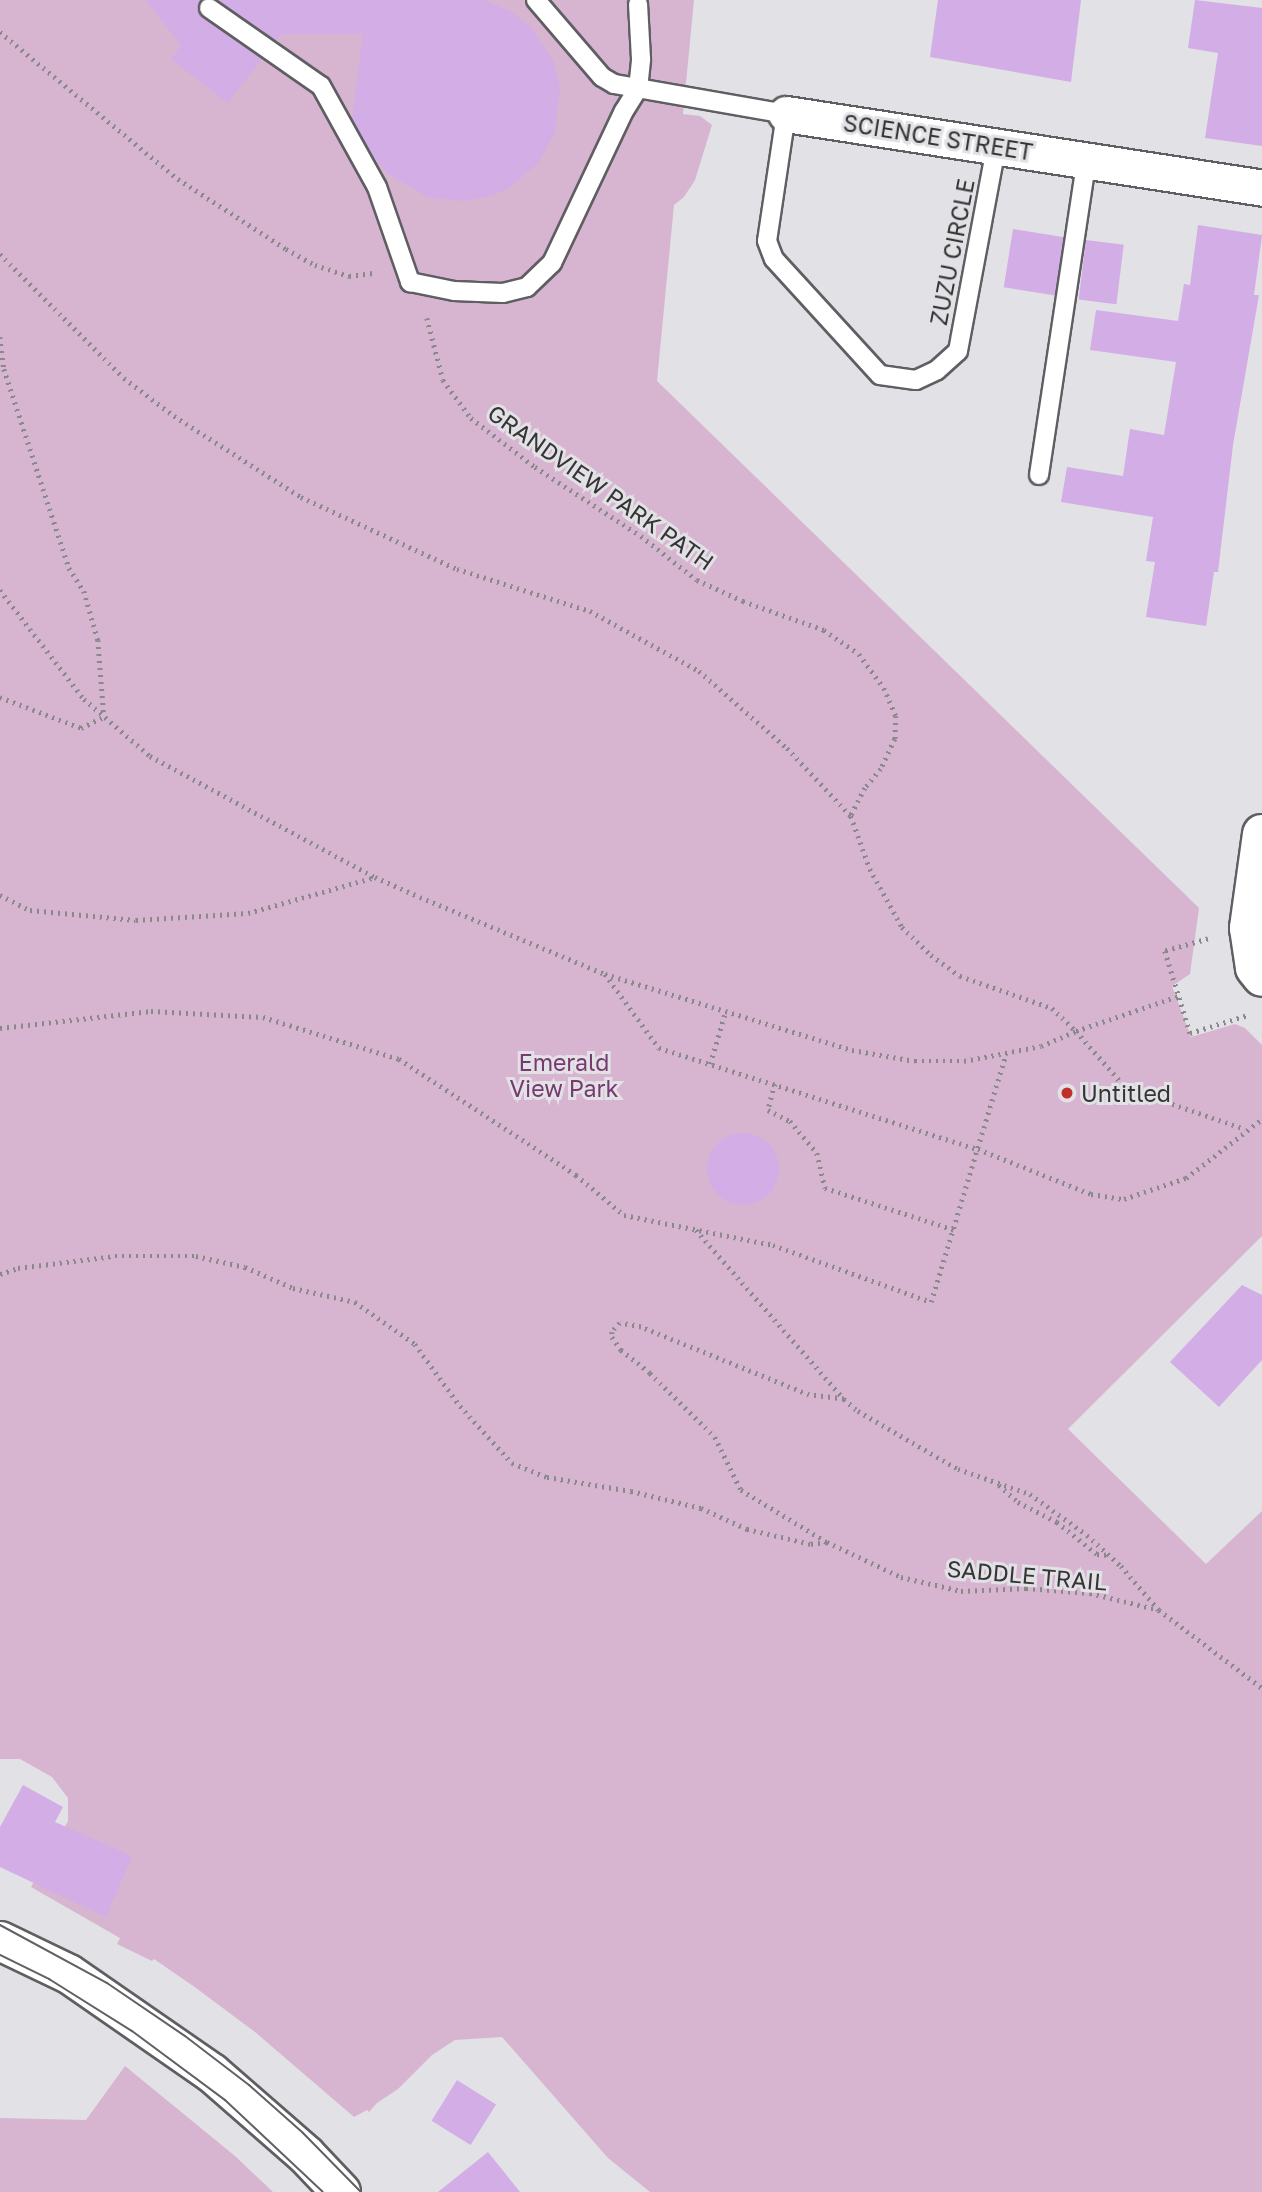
<!DOCTYPE html>
<html>
<head>
<meta charset="utf-8">
<style>
  body { margin:0 }
  #map { position:relative; width:1262px; height:2192px; overflow:hidden; background:#e2e1e5; font-family:"Golos Text",sans-serif }
  div>[style] { position:absolute }
  .green>* { inset:0; background:#d7b5d1 }
  .building>* { inset:0; background:#d2ade6; transform-origin:0 0 }
  .round { border-radius:50% }
  .path>* { height:4.5px; margin-top:-2.25px; transform-origin:0; background:repeating-linear-gradient(90deg,#89898b 0 2px,transparent 0 7px) }
  .roads { filter:drop-shadow(2px 0 #5f5e62) drop-shadow(-2px 0 #5f5e62) drop-shadow(0 2px #5f5e62) drop-shadow(0 -2px #5f5e62) }
  .lane>* { height:18px; margin:-9px; padding:0 9px; transform-origin:9px; border-radius:9px; background:#fff }
  .street>* { height:35px; margin:-17.5px; padding:0 17.5px; transform-origin:17.5px; border-radius:17.5px; background:#fff }
  .secondary>* { height:38px; margin:-19px; padding:0 19px; transform-origin:19px; border-radius:19px; background:#fff }
  .tram>* { height:2px; margin:-1px; padding:0 1px; transform-origin:1px; border-radius:1px; background:#616163 }
  .dots>* { width:19px; height:19px; translate:-50% -50%; box-sizing:border-box; border:4px solid #e2e1e5; border-radius:50% }
  span { translate:-50% -50%; white-space:nowrap; text-align:center; line-height:1.15; -webkit-text-stroke:6px #e2e1e5; paint-order:stroke }
  .street-label { font-size:23px; color:#353536 }
  .park-label { font-size:23px; color:#783871 }
  .poi-label { font-size:23px; color:#353536 }
  .left { translate:0 -50%; text-align:left }
</style>
</head>
<body>
<div id="map">
  <div class="green">
    <i style="clip-path:polygon(0 0,694px 0,683px 114px,700px 116px,712px 125px,695px 180px,684px 197px,674px 205px,657px 381px,1199px 908px,1190px 974px,1172px 986px,1191px 1037px,1235px 1024px,1245px 1028px,1262px 1045px,1262px 1236px,1068px 1429px,1206px 1564px,1262px 1511px,1262px 2192px,650px 2192px,608px 2158px,502px 2037px,455px 2040px,432px 2055px,398px 2089px,377px 2103px,369px 2112px,367px 2110px,354px 2117px,255px 2032px,196px 1988px,154px 1959px,152px 1961px,117px 1944px,120px 1938px,31px 1887px,68px 1821px,68px 1798px,52px 1777px,20px 1759px,0 1759px)"></i>
    <i style="clip-path:polygon(125px 2066px,235px 2156px,273px 2192px,0 2192px,0 2118px,86px 2120px)"></i>
  </div>
  <div class="building">
    <i style="clip-path:polygon(146px 0,201px 0,198px 8px,202px 17px,262px 59px,228px 103px,171px 59px,181px 46px)"></i>
    <i style="clip-path:polygon(217px 0,484px 0,510px 11px,529px 25px,553px 60px,560px 87px,555px 132px,539px 162px,509px 188px,491px 196px,463px 201px,428px 197px,388px 174px,372px 154px,352px 119px,363px 34px,281px 34px,276px 41px)"></i>
    <i style="clip-path:polygon(938px 0,1081px 0,1071px 82px,930px 57px)"></i>
    <i style="clip-path:polygon(1195px 0,1262px 8px,1262px 146px,1205px 138px,1218px 53px,1188px 48px)"></i>
    <i style="clip-path:polygon(1198px 225px,1262px 235px,1254px 295px,1259px 295px,1233px 445px,1218px 572px,1214px 572px,1206px 626px,1146px 617px,1155px 562px,1146px 561px,1153px 517px,1061px 502px,1067px 467px,1123px 476px,1130px 429px,1164px 435px,1176px 362px,1090px 350px,1096px 310px,1178px 321px,1184px 284px,1190px 285px)"></i>
    <i style="left:1013px;top:229px;width:52px;height:59px;rotate:9deg"></i>
    <i style="left:1086px;top:240px;width:38px;height:60px;rotate:7deg"></i>
    <i class="round" style="left:707px;top:1133px;width:72px;height:72px"></i>
    <i style="clip-path:polygon(1242px 1285px,1262px 1295px,1262px 1360px,1219px 1407px,1170px 1362px)"></i>
    <i style="clip-path:polygon(23px 1785px,63px 1807px,55px 1822px,132px 1856px,106px 1917px,0 1867px,0 1827px)"></i>
    <i style="left:457px;top:2080px;width:46px;height:48px;rotate:32deg"></i>
    <i style="clip-path:polygon(488px 2152px,520px 2192px,438px 2192px)"></i>
  </div>
  <div class="path">
    <i style="left:0;top:32px;width:231px;rotate:39.6deg"></i>
    <i style="left:178px;top:179px;width:129px;rotate:32.9deg"></i>
    <i style="left:286px;top:249px;width:33px;rotate:29deg"></i>
    <i style="left:315px;top:265px;width:36px;rotate:18deg"></i>
    <i style="left:349px;top:276px;width:26px;rotate:-7deg"></i>
    <i style="left:0;top:254px;width:175px;rotate:45deg"></i>
    <i style="left:124px;top:378px;width:63px;rotate:37.2deg"></i>
    <i style="left:174px;top:416px;width:151px;rotate:32.5deg"></i>
    <i style="left:301px;top:497px;width:172px;rotate:24.8deg"></i>
    <i style="left:457px;top:569px;width:139px;rotate:17.5deg"></i>
    <i style="left:590px;top:611px;width:124px;rotate:28.8deg"></i>
    <i style="left:699px;top:671px;width:117px;rotate:41.2deg"></i>
    <i style="left:787px;top:748px;width:93px;rotate:46.7deg"></i>
    <i style="left:851px;top:816px;width:56px;rotate:70.3deg"></i>
    <i style="left:870px;top:869px;width:66px;rotate:61.1deg"></i>
    <i style="left:902px;top:927px;width:40px;rotate:44deg"></i>
    <i style="left:931px;top:955px;width:36px;rotate:36deg"></i>
    <i style="left:960px;top:976px;width:97px;rotate:19.2deg"></i>
    <i style="left:1052px;top:1008px;width:33px;rotate:44deg"></i>
    <i style="left:1076px;top:1031px;width:108px;rotate:-18.9deg"></i>
    <i style="left:427px;top:318px;width:64px;rotate:75.5deg"></i>
    <i style="left:443px;top:380px;width:47px;rotate:53.6deg"></i>
    <i style="left:471px;top:418px;width:81px;rotate:37.4deg"></i>
    <i style="left:535px;top:467px;width:126px;rotate:33.1deg"></i>
    <i style="left:641px;top:536px;width:71px;rotate:38.2deg"></i>
    <i style="left:697px;top:580px;width:51px;rotate:24.5deg"></i>
    <i style="left:743px;top:601px;width:86px;rotate:19.7deg"></i>
    <i style="left:824px;top:630px;width:42px;rotate:34.4deg"></i>
    <i style="left:859px;top:654px;width:42px;rotate:53.7deg"></i>
    <i style="left:884px;top:688px;width:30px;rotate:67deg"></i>
    <i style="left:896px;top:716px;width:23px;rotate:92deg"></i>
    <i style="left:895px;top:739px;width:33px;rotate:115deg"></i>
    <i style="left:881px;top:769px;width:25px;rotate:130deg"></i>
    <i style="left:865px;top:788px;width:31px;rotate:117deg"></i>
    <i style="left:0;top:337px;width:32px;rotate:83deg"></i>
    <i style="left:4px;top:369px;width:209px;rotate:71.9deg"></i>
    <i style="left:69px;top:568px;width:27px;rotate:57deg"></i>
    <i style="left:84px;top:591px;width:51px;rotate:74.1deg"></i>
    <i style="left:98px;top:640px;width:76px;rotate:85.5deg"></i>
    <i style="left:0;top:590px;width:138px;rotate:52.4deg"></i>
    <i style="left:84px;top:699px;width:87px;rotate:40.8deg"></i>
    <i style="left:150px;top:756px;width:255px;rotate:28.3deg"></i>
    <i style="left:375px;top:877px;width:49px;rotate:24deg"></i>
    <i style="left:420px;top:897px;width:200px;rotate:22.6deg"></i>
    <i style="left:605px;top:974px;width:258px;rotate:17.1deg"></i>
    <i style="left:852px;top:1050px;width:64px;rotate:9.9deg"></i>
    <i style="left:915px;top:1061px;width:49px"></i>
    <i style="left:964px;top:1061px;width:78px;rotate:-11deg"></i>
    <i style="left:1041px;top:1046px;width:38px;rotate:-23deg"></i>
    <i style="left:1076px;top:1031px;width:76px;rotate:48.7deg"></i>
    <i style="left:1126px;top:1088px;width:126px;rotate:19deg"></i>
    <i style="left:0;top:697px;width:87px;rotate:20.9deg"></i>
    <i style="left:81px;top:728px;width:25px;rotate:-26deg"></i>
    <i style="left:0;top:895px;width:34px;rotate:27deg"></i>
    <i style="left:30px;top:910px;width:106px;rotate:5.4deg"></i>
    <i style="left:136px;top:920px;width:112px;rotate:-3.6deg"></i>
    <i style="left:248px;top:913px;width:132px;rotate:-15.8deg"></i>
    <i style="left:1208px;top:939px;width:45px;rotate:164.4deg"></i>
    <i style="left:1165px;top:951px;width:86px;rotate:73deg"></i>
    <i style="left:1190px;top:1033px;width:61px;rotate:-17.2deg"></i>
    <i style="left:605px;top:974px;width:92px;rotate:53.9deg"></i>
    <i style="left:659px;top:1048px;width:335px;rotate:17.6deg"></i>
    <i style="left:978px;top:1149px;width:122px;rotate:21.7deg"></i>
    <i style="left:1091px;top:1194px;width:33px;rotate:9deg"></i>
    <i style="left:1124px;top:1199px;width:65px;rotate:-18.7deg"></i>
    <i style="left:1186px;top:1178px;width:96px;rotate:-37.8deg"></i>
    <i style="left:0;top:1028px;width:152px;rotate:-6.4deg"></i>
    <i style="left:151px;top:1011px;width:112px;rotate:3.1deg"></i>
    <i style="left:263px;top:1017px;width:142px;rotate:17.2deg"></i>
    <i style="left:399px;top:1059px;width:212px;rotate:33.2deg"></i>
    <i style="left:576px;top:1175px;width:62px;rotate:39.8deg"></i>
    <i style="left:624px;top:1215px;width:152px;rotate:11.4deg"></i>
    <i style="left:773px;top:1245px;width:168px;rotate:19.8deg"></i>
    <i style="left:931px;top:1302px;width:259px;rotate:-73.2deg"></i>
    <i style="left:710px;top:1064px;width:53px;rotate:-73.6deg"></i>
    <i style="left:775px;top:1084px;width:27px;rotate:105deg"></i>
    <i style="left:768px;top:1110px;width:25px;rotate:27deg"></i>
    <i style="left:790px;top:1121px;width:42px;rotate:49.8deg"></i>
    <i style="left:817px;top:1153px;width:36px;rotate:77deg"></i>
    <i style="left:825px;top:1188px;width:137px;rotate:17.9deg"></i>
    <i style="left:696px;top:1230px;width:225px;rotate:48.8deg"></i>
    <i style="left:844px;top:1399px;width:18px;rotate:41deg"></i>
    <i style="left:858px;top:1411px;width:116px;rotate:30.1deg"></i>
    <i style="left:958px;top:1469px;width:76px;rotate:19.1deg"></i>
    <i style="left:1030px;top:1494px;width:70px;rotate:35.7deg"></i>
    <i style="left:1087px;top:1535px;width:46px;rotate:42.4deg"></i>
    <i style="left:1121px;top:1566px;width:58px;rotate:49.2deg"></i>
    <i style="left:1159px;top:1610px;width:129px;rotate:37.1deg"></i>
    <i style="left:0;top:1274px;width:19px;rotate:-18deg"></i>
    <i style="left:18px;top:1268px;width:98px;rotate:-7.1deg"></i>
    <i style="left:115px;top:1256px;width:81px"></i>
    <i style="left:196px;top:1256px;width:50px;rotate:12.7deg"></i>
    <i style="left:245px;top:1267px;width:52px;rotate:23.6deg"></i>
    <i style="left:293px;top:1288px;width:64px;rotate:12.7deg"></i>
    <i style="left:355px;top:1302px;width:73px;rotate:35deg"></i>
    <i style="left:415px;top:1344px;width:77px;rotate:54deg"></i>
    <i style="left:460px;top:1406px;width:77px;rotate:47.6deg"></i>
    <i style="left:512px;top:1463px;width:38px;rotate:22deg"></i>
    <i style="left:547px;top:1477px;width:85px;rotate:9.5deg"></i>
    <i style="left:631px;top:1491px;width:72px;rotate:13.7deg"></i>
    <i style="left:701px;top:1508px;width:51px;rotate:24.5deg"></i>
    <i style="left:747px;top:1529px;width:66px;rotate:13.2deg"></i>
    <i style="left:811px;top:1544px;width:16px;rotate:-7deg"></i>
    <i style="left:844px;top:1399px;width:35px;rotate:-173deg"></i>
    <i style="left:809px;top:1395px;width:181px;rotate:-158deg"></i>
    <i style="left:641px;top:1327px;width:21px;rotate:-169deg"></i>
    <i style="left:620px;top:1323px;width:12px;rotate:132deg"></i>
    <i style="left:612px;top:1332px;width:5px;rotate:90deg"></i>
    <i style="left:612px;top:1337px;width:16px;rotate:55deg"></i>
    <i style="left:621px;top:1350px;width:37px;rotate:38deg"></i>
    <i style="left:650px;top:1373px;width:91px;rotate:44.6deg"></i>
    <i style="left:715px;top:1437px;width:59px;rotate:63.9deg"></i>
    <i style="left:741px;top:1490px;width:100px;rotate:31.2deg"></i>
    <i style="left:827px;top:1542px;width:82px;rotate:25.3deg"></i>
    <i style="left:901px;top:1577px;width:62px;rotate:13.1deg"></i>
    <i style="left:961px;top:1591px;width:65px;rotate:-2.6deg"></i>
    <i style="left:1026px;top:1588px;width:64px;rotate:4.5deg"></i>
    <i style="left:1090px;top:1593px;width:71px;rotate:13.8deg"></i>
    <i style="left:999px;top:1485px;width:25px;rotate:42deg"></i>
    <i style="left:1018px;top:1502px;width:44px;rotate:27.1deg"></i>
    <i style="left:1057px;top:1522px;width:51px;rotate:38.7deg"></i>
    <i style="left:1097px;top:1554px;width:11px;rotate:5deg"></i>
  </div>
  <div class="roads">
    <div class="lane">
      <i style="left:536px;top:0;width:101px;rotate:49.4deg"></i>
      <i style="left:602px;top:77px;width:14px;rotate:30deg"></i>
      <i style="left:614px;top:84px;width:175px;rotate:9.9deg"></i>
      <i style="left:786px;top:114px;width:128px;rotate:98.5deg"></i>
      <i style="left:767px;top:241px;width:19px;rotate:69deg"></i>
      <i style="left:774px;top:259px;width:157px;rotate:47.6deg"></i>
      <i style="left:880px;top:375px;width:36px;rotate:8deg"></i>
      <i style="left:916px;top:380px;width:23px;rotate:-25deg"></i>
      <i style="left:937px;top:370px;width:28px;rotate:-42deg"></i>
      <i style="left:958px;top:351px;width:208px;rotate:-79.4deg"></i>
      <i style="left:209px;top:8px;width:136px;rotate:34.9deg"></i>
      <i style="left:321px;top:86px;width:115px;rotate:61deg"></i>
      <i style="left:377px;top:187px;width:101px;rotate:70.8deg"></i>
      <i style="left:410px;top:282px;width:45px;rotate:11.6deg"></i>
      <i style="left:454px;top:291px;width:49px;rotate:2.3deg"></i>
      <i style="left:503px;top:293px;width:25px;rotate:-14deg"></i>
      <i style="left:527px;top:287px;width:35px;rotate:-44deg"></i>
      <i style="left:552px;top:263px;width:168px;rotate:-64.7deg"></i>
      <i style="left:624px;top:111px;width:26px;rotate:-58deg"></i>
      <i style="left:638px;top:89px;width:30px;rotate:-84deg"></i>
      <i style="left:641px;top:59px;width:55px;rotate:-93.1deg"></i>
      <i style="left:1039px;top:475px;width:320px;rotate:-81.4deg"></i>
    </div>
    <div class="street">
      <i style="left:786px;top:114px;width:482px;rotate:8.8deg"></i>
    </div>
    <div class="secondary">
      <i style="left:1262px;top:834px;width:95px;rotate:97.9deg"></i>
      <i style="left:1249px;top:928px;width:40px;rotate:81.5deg"></i>
      <i style="left:1255px;top:968px;width:11px;rotate:52deg"></i>
      <i style="left:0;top:1941px;width:76px;rotate:25.6deg"></i>
      <i style="left:69px;top:1974px;width:174px;rotate:34.7deg"></i>
      <i style="left:212px;top:2073px;width:125px;rotate:41.1deg"></i>
      <i style="left:306px;top:2155px;width:51px;rotate:46.6deg"></i>
    </div>
  </div>
  <div class="tram">
    <i style="left:0;top:1925px;width:122px;rotate:28.5deg"></i>
    <i style="left:107px;top:1983px;width:94px;rotate:34.2deg"></i>
    <i style="left:185px;top:2036px;width:81px;rotate:37.4deg"></i>
    <i style="left:249px;top:2085px;width:72px;rotate:41.6deg"></i>
    <i style="left:303px;top:2133px;width:83px;rotate:45.5deg"></i>
    <i style="left:0;top:1955px;width:55px;rotate:26.1deg"></i>
    <i style="left:49px;top:1979px;width:98px;rotate:32.1deg"></i>
    <i style="left:132px;top:2031px;width:116px;rotate:36.6deg"></i>
    <i style="left:225px;top:2100px;width:134px;rotate:43.2deg"></i>
  </div>
  <div class="dots">
    <i style="left:1067px;top:1093px;background:#bf302d"></i>
  </div>
  <div class="street-label">
    <span style="left:938px;top:137px;rotate:9deg">SCIENCE STREET</span>
    <span style="left:952px;top:252px;rotate:-79deg">ZUZU CIRCLE</span>
    <span style="left:601px;top:487px;rotate:35deg">GRANDVIEW PARK PATH</span>
    <span style="left:1027px;top:1575px;rotate:5deg">SADDLE TRAIL</span>
  </div>
  <div class="park-label">
    <span style="left:564px;top:1075px">Emerald<br>View Park</span>
  </div>
  <div class="poi-label">
    <span class="left" style="left:1081px;top:1093px">Untitled</span>
  </div>
</div>
</body>
</html>
